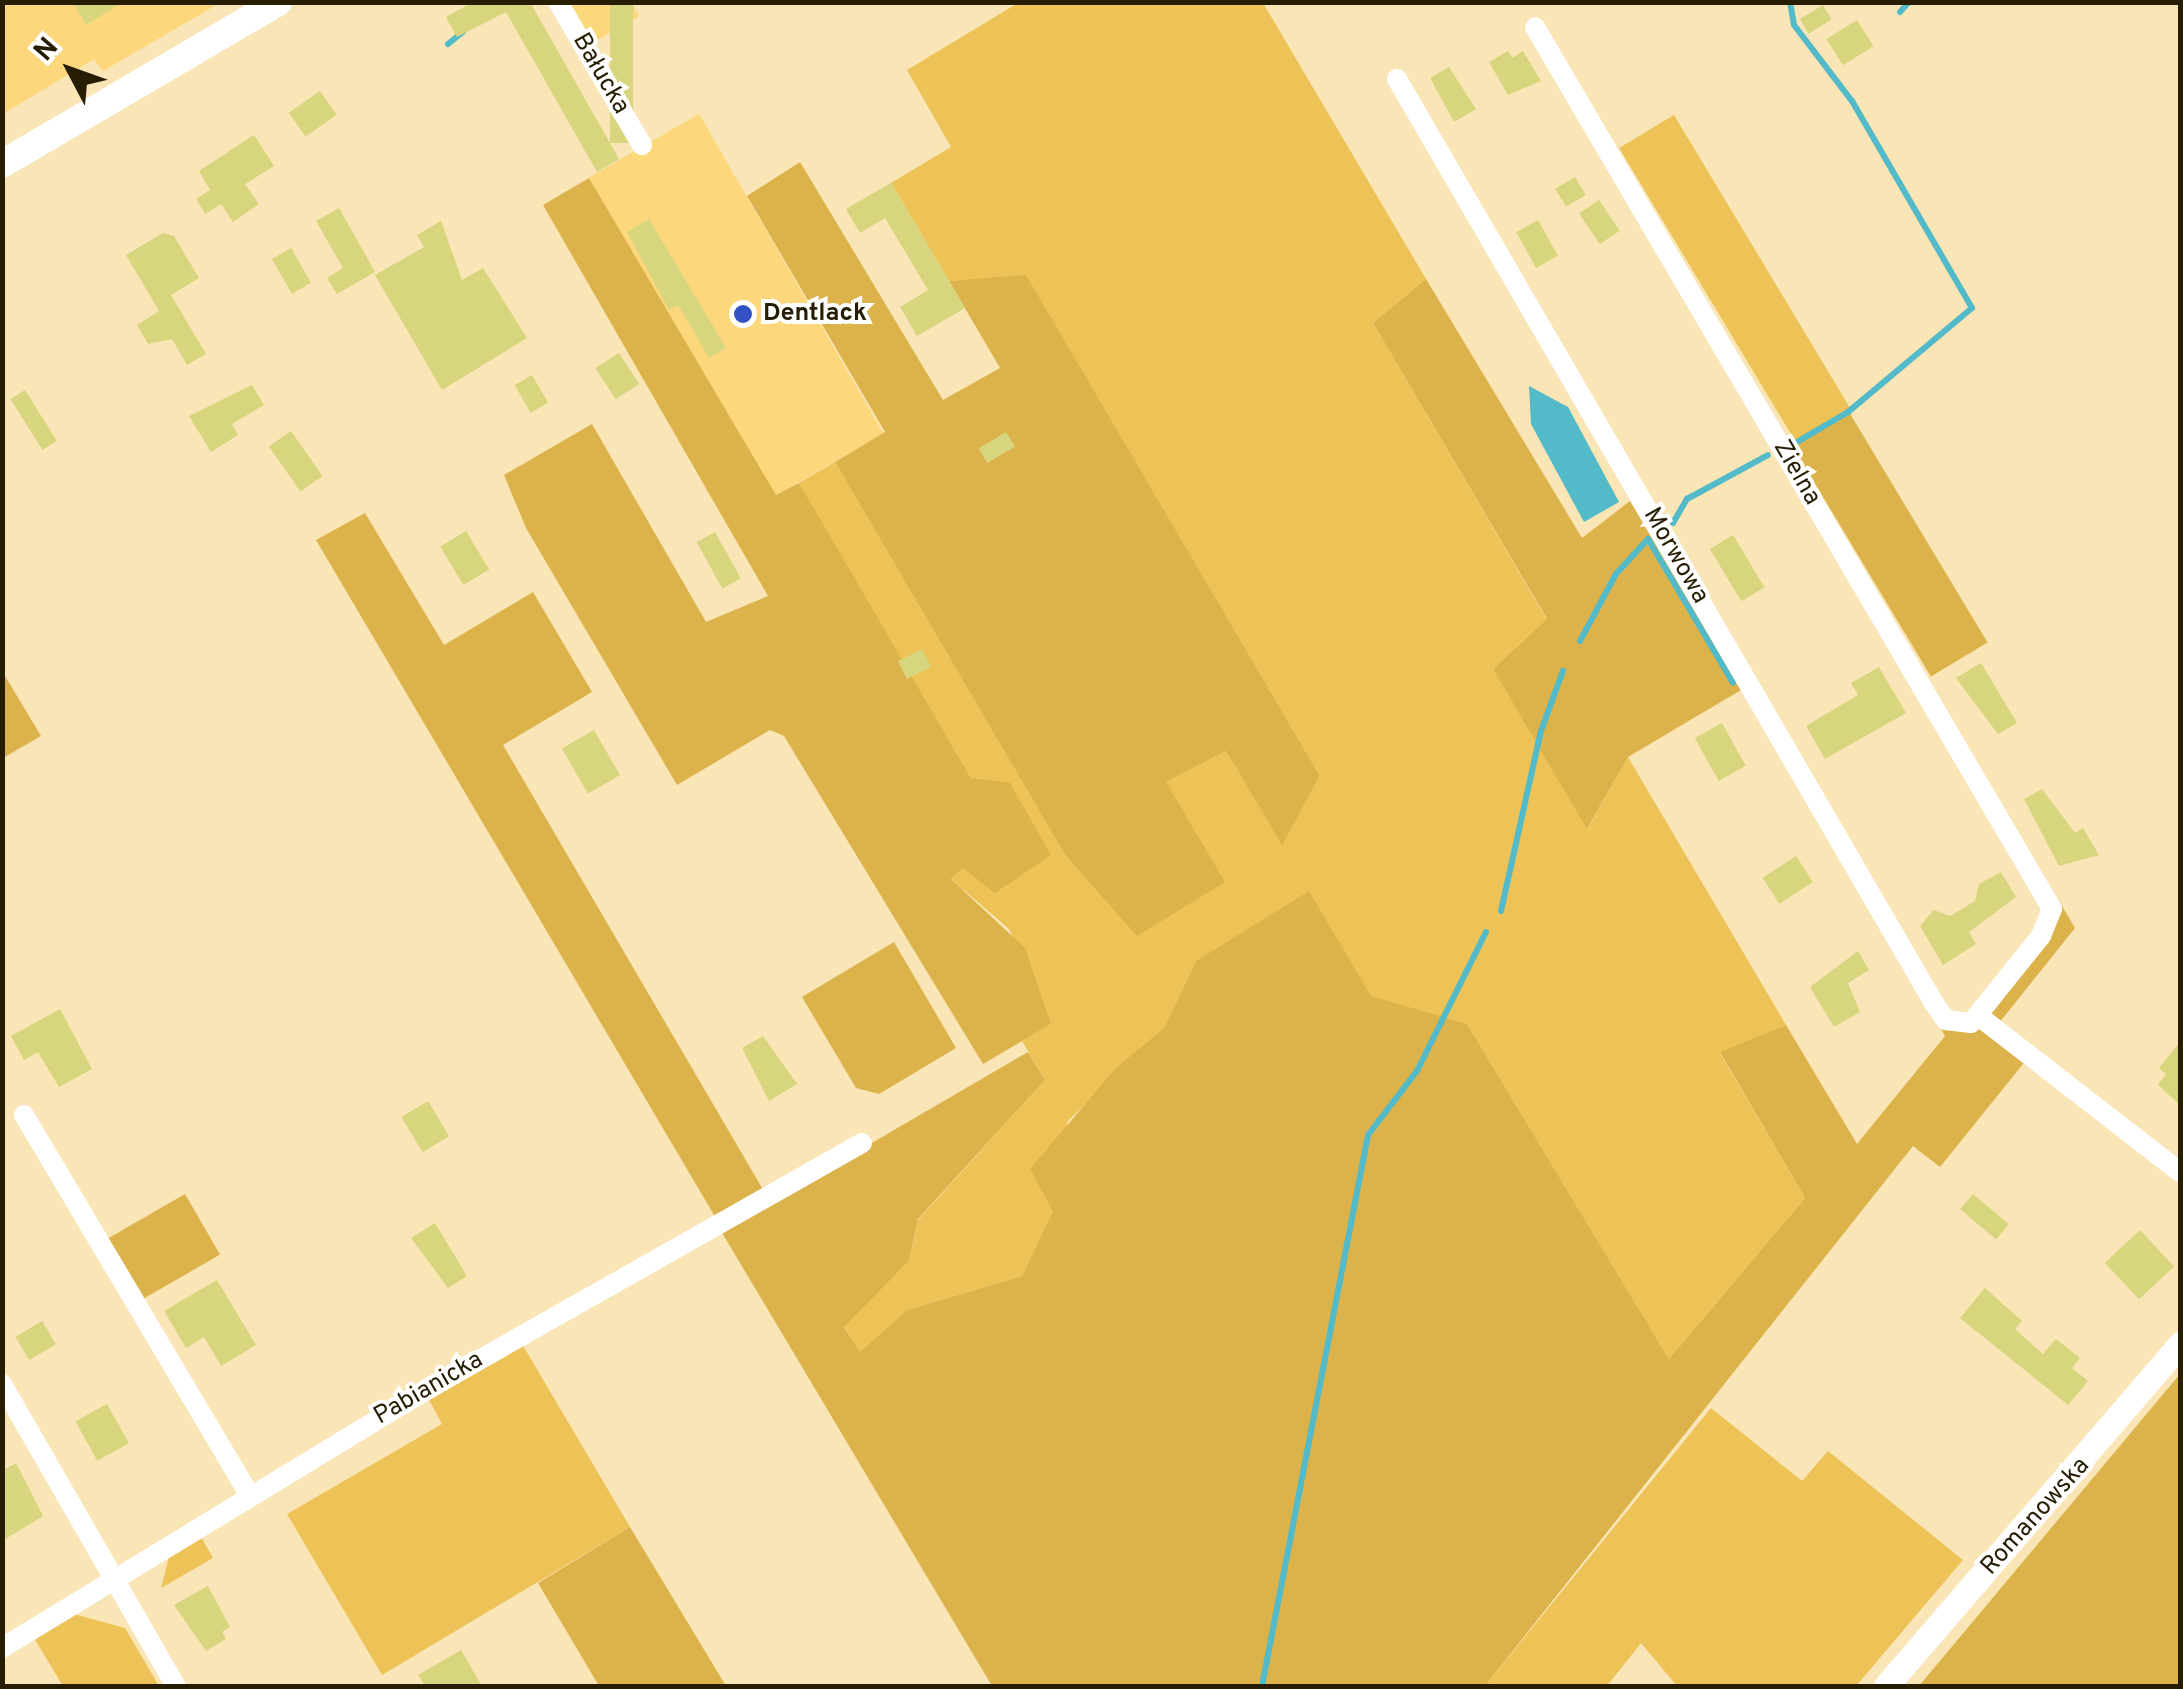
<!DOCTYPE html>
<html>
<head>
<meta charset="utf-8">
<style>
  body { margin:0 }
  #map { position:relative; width:2183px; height:1689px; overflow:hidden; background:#f9e5b5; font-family:Overpass,sans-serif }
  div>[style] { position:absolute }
  .built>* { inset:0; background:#fdd77b; transform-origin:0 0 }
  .green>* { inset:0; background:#edc357; transform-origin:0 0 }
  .forest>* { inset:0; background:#dcb34b; transform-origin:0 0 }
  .water>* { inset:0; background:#52bac8 }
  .stream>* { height:6px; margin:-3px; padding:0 3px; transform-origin:3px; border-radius:3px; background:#52bac8 }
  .building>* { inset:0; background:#d7d67f; transform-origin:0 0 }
  .minor>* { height:20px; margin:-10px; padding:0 10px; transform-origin:10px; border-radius:10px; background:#fff }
  .tertiary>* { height:25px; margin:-12.5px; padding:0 12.5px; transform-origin:12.5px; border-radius:12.5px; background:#fff }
  .secondary>* { height:28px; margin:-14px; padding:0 14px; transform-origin:14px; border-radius:14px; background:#fff }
  .dots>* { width:28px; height:28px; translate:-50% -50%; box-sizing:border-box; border:5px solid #fff; border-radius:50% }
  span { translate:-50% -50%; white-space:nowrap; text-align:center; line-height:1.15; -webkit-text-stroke:8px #fff; paint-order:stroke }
  .street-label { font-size:25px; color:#271d03 }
  .poi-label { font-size:25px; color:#271d03; font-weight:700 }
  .left { translate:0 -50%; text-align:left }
  .frame { position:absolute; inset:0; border:5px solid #271d03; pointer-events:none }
  .north { position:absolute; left:20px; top:20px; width:100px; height:100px; -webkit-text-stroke:8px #fff; paint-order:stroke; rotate:311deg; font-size:28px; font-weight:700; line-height:40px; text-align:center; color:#271d03 }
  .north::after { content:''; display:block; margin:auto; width:35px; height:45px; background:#271d03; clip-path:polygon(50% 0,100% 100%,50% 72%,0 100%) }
</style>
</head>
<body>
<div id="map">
  <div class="built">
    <i style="clip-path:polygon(3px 3px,217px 2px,218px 4px,103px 71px,94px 59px,3px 114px)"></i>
    <i style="clip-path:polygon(565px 3px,632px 3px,639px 16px,589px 45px)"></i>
    <i style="left:699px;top:114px;width:369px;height:127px;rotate:60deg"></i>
  </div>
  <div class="green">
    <i style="clip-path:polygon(1018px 3px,1263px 3px,1426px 279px,1373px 323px,1547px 620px,1493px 669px,1588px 828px,1628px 757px,1786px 1025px,1720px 1053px,1805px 1198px,1669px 1359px,1467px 1024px,1196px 961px,1164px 1028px,1068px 1121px,1053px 1211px,1022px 1276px,907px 1310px,860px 1353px,844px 1326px,909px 1261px,918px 1220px,1045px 1080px,1022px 1041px,1051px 1024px,1009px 929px,951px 879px,963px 868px,971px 778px,911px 676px,921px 650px,898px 662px,799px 483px,835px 462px,1065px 855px,1137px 935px,1166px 782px,1226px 751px,1282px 844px,1320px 776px,1026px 276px,949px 281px,891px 183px,951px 147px,907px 70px)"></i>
    <i style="left:1674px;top:115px;width:345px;height:64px;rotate:59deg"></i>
    <i style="clip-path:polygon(522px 1344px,630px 1527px,382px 1675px,287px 1514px,442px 1424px,427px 1396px)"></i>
    <i style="clip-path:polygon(1711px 1408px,1802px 1481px,1828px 1451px,1963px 1560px,1856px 1686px,1677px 1686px,1641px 1643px,1607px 1686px,1485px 1686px)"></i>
    <i style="clip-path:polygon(201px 1537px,213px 1558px,161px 1588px,169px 1557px)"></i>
    <i style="clip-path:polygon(74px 1614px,125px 1628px,159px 1686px,63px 1686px,34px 1638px)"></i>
  </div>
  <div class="forest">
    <i style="clip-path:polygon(800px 162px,943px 400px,1000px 368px,949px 281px,1026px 275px,1320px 776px,1282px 845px,1226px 751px,1166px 782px,1225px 882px,1137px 936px,1065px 855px,835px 462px,885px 432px,747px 196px)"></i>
    <i style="clip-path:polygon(589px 178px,776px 495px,799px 483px,971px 778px,1010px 783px,1051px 855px,995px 893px,963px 868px,951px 879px,1025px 948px,1051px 1024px,983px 1064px,784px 736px,770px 730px,677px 785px,526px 528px,504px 475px,592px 424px,706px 622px,768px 596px,543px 205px)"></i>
    <i style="clip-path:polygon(1426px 279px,1582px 538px,1630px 501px,1741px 690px,1628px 757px,1587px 829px,1493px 669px,1547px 619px,1373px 323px)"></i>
    <i style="left:1849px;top:412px;width:269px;height:66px;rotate:59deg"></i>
    <i style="clip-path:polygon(365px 513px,444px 645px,533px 592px,592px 692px,503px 745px,765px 1193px,717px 1220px,316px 540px)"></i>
    <i style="clip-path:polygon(2px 671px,41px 736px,3px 758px,2px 758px)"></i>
    <i style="clip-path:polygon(1309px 891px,1371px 996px,1467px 1024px,1669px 1359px,1805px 1198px,1720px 1052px,1786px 1025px,1857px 1144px,1945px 1036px,1937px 1022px,1959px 1025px,2059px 901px,2075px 928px,1995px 1028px,2031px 1054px,1940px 1167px,1913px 1146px,1485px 1686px,992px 1686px,721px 1231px,1028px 1052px,1045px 1080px,918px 1219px,909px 1261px,844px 1327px,860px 1352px,907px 1310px,1022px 1276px,1053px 1211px,1030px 1169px,1115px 1069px,1164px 1028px,1196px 961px)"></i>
    <i style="clip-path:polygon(894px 942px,956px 1048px,879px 1094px,856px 1088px,802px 997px)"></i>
    <i style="left:185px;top:1194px;width:70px;height:90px;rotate:60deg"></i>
    <i style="clip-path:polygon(2180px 1374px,2180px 1686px,1919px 1686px)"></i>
    <i style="clip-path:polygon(630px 1527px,726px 1686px,599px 1686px,538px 1583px)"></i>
  </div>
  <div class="water">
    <i style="clip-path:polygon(1529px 386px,1568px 407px,1619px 502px,1584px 522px,1531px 424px)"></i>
  </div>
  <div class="stream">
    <i style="left:1790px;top:2px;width:23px;rotate:80deg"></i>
    <i style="left:1794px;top:25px;width:96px;rotate:52.7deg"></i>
    <i style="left:1852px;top:101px;width:239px;rotate:59.9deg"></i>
    <i style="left:1972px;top:308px;width:162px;rotate:140deg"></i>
    <i style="left:1848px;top:412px;width:59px;rotate:149.5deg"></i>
    <i style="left:1900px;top:12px;width:13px;rotate:-48deg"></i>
    <i style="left:448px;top:44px;width:19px;rotate:-39deg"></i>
    <i style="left:1673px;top:523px;width:28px;rotate:-60deg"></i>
    <i style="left:1687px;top:499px;width:92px;rotate:-28.5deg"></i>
    <i style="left:1580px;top:641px;width:76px;rotate:-61.8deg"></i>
    <i style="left:1616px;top:574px;width:47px;rotate:-47.6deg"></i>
    <i style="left:1648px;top:539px;width:167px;rotate:59.4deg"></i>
    <i style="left:1501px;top:911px;width:184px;rotate:-77.5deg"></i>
    <i style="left:1541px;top:731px;width:64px;rotate:-69.9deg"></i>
    <i style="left:1262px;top:1686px;width:561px;rotate:-79.11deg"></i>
    <i style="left:1368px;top:1135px;width:81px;rotate:-52.6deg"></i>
    <i style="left:1417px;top:1071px;width:155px;rotate:-63.6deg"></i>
  </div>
  <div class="building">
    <i style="clip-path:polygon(73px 2px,123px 2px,86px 25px)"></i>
    <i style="clip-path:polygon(473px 2px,530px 2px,619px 159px,597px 172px,506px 12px,457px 37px,446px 17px)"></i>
    <i style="left:610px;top:2px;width:23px;height:141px"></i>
    <i style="left:1823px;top:5px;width:17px;height:27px;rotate:59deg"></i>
    <i style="left:1857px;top:20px;width:31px;height:36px;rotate:58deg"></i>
    <i style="clip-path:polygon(1508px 51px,1512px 58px,1523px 51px,1541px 81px,1508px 95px,1489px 62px)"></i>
    <i style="clip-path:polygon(1449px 67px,1476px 109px,1454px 122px,1430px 78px)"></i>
    <i style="left:320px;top:91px;width:29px;height:38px;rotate:55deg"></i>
    <i style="clip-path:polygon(254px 135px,274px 166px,245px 184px,259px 204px,233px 222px,221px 204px,205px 214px,196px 199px,210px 190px,199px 171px)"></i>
    <i style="left:1575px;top:177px;width:21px;height:23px;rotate:59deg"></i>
    <i style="clip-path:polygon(891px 183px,965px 308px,917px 336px,900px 307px,928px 290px,885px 218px,860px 233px,846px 209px)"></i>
    <i style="left:1599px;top:200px;width:37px;height:24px;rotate:56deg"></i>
    <i style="clip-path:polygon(339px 208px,375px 272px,337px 294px,327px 278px,343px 268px,316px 221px)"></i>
    <i style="clip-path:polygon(649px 219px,726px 348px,709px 358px,678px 305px,669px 310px,627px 232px)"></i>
    <i style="left:1538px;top:220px;width:41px;height:25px;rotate:61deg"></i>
    <i style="clip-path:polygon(441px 221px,462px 280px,483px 268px,527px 338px,442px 390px,375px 275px,424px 247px,417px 235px)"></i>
    <i style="clip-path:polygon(163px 233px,174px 236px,199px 278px,171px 295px,206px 354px,187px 365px,172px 339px,148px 344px,137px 325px,159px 311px,126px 255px)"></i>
    <i style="left:291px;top:248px;width:40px;height:22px;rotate:60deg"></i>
    <i style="left:619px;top:353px;width:37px;height:28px;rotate:57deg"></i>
    <i style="left:532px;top:375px;width:32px;height:20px;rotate:60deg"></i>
    <i style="clip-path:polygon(252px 385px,264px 405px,232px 424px,238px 435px,211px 452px,189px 416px)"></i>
    <i style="left:25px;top:390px;width:60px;height:17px;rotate:58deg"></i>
    <i style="left:291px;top:431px;width:55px;height:27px;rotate:55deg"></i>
    <i style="left:1006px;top:432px;width:17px;height:32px;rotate:59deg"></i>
    <i style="left:466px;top:531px;width:45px;height:30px;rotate:59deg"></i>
    <i style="left:715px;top:532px;width:53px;height:21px;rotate:61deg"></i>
    <i style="left:1733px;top:535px;width:61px;height:27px;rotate:59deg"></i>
    <i style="left:922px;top:649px;width:20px;height:27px;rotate:63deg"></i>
    <i style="clip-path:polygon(1981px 663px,2017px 723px,1998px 734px,1956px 678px)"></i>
    <i style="clip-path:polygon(1879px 667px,1906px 713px,1825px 759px,1806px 726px,1858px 695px,1851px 683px)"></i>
    <i style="left:1722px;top:723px;width:49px;height:31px;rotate:61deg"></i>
    <i style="left:594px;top:730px;width:52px;height:37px;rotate:60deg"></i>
    <i style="clip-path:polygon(2042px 789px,2075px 833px,2083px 828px,2099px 855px,2059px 866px,2024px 799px)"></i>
    <i style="left:1796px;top:856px;width:31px;height:40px;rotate:57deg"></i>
    <i style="clip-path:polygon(2001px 872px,2016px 897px,1969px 932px,1976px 944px,1943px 965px,1920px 926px,1934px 910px,1950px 916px,1975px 901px,1979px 884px)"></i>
    <i style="clip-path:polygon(1858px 951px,1869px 970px,1848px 983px,1860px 1012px,1834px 1027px,1810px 987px)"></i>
    <i style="clip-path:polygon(60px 1009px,92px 1069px,59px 1087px,38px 1052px,24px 1060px,11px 1036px)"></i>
    <i style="clip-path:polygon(763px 1036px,797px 1084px,769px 1101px,742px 1048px)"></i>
    <i style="clip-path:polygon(2180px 1042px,2180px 1105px,2158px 1085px,2166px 1074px,2159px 1068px)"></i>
    <i style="left:428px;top:1101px;width:41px;height:31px;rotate:59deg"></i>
    <i style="left:1973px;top:1194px;width:47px;height:20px;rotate:40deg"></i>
    <i style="clip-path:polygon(435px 1223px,467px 1276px,448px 1288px,411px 1238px)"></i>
    <i style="left:2140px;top:1230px;width:50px;height:48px;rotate:47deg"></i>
    <i style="clip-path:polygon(217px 1280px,256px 1345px,221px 1366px,204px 1337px,186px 1348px,164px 1311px)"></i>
    <i style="clip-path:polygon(1985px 1288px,2022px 1321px,2015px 1329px,2043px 1354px,2056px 1339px,2080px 1358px,2072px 1368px,2088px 1381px,2068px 1405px,1960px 1318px)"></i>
    <i style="left:42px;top:1321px;width:27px;height:31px;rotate:59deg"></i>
    <i style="left:107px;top:1404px;width:45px;height:36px;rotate:61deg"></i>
    <i style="clip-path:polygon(16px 1463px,43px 1516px,2px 1541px,2px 1471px)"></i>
    <i style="clip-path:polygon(208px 1586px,230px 1627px,222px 1632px,226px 1639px,206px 1651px,174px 1605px)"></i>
    <i style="clip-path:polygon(461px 1650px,482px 1686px,425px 1686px,418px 1675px)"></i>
  </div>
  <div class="minor">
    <i style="left:558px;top:2px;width:166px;rotate:59.6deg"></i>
    <i style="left:1397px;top:79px;width:1069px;rotate:59.84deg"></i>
    <i style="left:1934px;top:1003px;width:21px;rotate:55deg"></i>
    <i style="left:1946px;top:1020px;width:25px;rotate:7deg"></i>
    <i style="left:1971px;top:1023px;width:112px;rotate:-51.2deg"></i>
    <i style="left:2041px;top:936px;width:29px;rotate:-68deg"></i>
    <i style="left:2052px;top:909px;width:1022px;rotate:-120.38deg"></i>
    <i style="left:1980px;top:1017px;width:253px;rotate:37.8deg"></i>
    <i style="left:24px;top:1115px;width:442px;rotate:59.3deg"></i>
    <i style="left:2px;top:1384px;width:349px;rotate:60.1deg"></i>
    <i style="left:2px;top:1648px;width:496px;rotate:-31.3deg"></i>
    <i style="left:426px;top:1390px;width:501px;rotate:-29.53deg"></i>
  </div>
  <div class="tertiary">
    <i style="left:1886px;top:1686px;width:451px;rotate:-49.3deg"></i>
  </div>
  <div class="secondary">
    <i style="left:2px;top:164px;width:320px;rotate:-30.4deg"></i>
  </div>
  <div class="dots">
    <i style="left:743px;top:314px;background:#3351c2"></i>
  </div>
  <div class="street-label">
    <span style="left:600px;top:74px;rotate:60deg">Bałucka</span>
    <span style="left:1796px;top:473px;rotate:60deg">Zielna</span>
    <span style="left:1675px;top:556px;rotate:60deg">Morwowa</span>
    <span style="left:429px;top:1389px;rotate:-30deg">Pabianicka</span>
    <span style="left:2036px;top:1517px;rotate:-48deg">Romanowska</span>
  </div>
  <div class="poi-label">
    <span class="left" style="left:763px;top:314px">Dentlack</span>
  </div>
  <div class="frame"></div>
  <div class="north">N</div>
</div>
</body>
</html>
